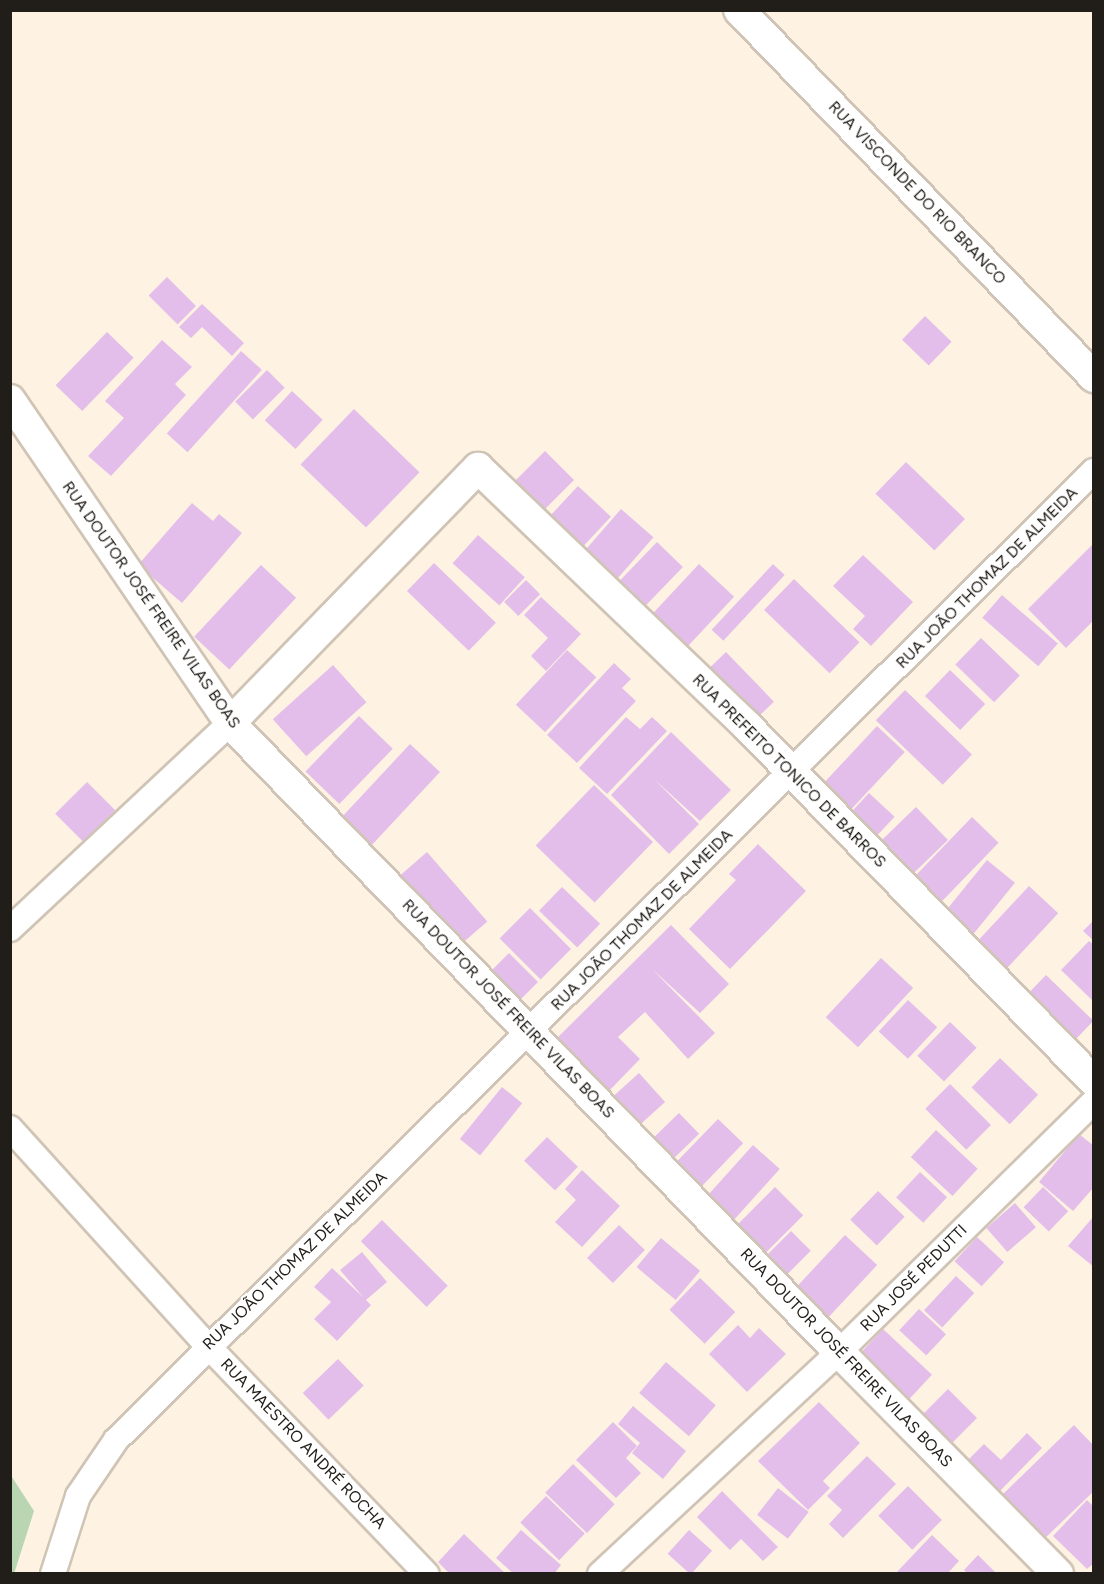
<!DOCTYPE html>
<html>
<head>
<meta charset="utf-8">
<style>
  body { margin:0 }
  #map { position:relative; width:1104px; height:1584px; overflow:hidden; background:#fef3e3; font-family:Figtree,sans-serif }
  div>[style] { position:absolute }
  .green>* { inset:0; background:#b9d5b1 }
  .building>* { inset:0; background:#e4beea; transform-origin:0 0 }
  .roads { filter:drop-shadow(2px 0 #cfc4b5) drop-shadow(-2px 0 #cfc4b5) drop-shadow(0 2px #cfc4b5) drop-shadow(0 -2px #cfc4b5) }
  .minor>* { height:24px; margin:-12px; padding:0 12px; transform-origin:12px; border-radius:12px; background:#fff }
  .tertiary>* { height:30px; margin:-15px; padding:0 15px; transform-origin:15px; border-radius:15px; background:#fff }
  span { translate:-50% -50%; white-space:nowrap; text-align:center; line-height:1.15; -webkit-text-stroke:4.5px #fff; paint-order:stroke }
  .street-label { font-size:16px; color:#211d18 }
  .frame { position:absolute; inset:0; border:12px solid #211d18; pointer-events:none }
</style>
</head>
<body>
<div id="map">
  <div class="green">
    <i style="clip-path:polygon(10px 1474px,34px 1511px,14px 1574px,10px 1573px)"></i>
  </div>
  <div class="building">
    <i style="left:167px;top:277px;width:41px;height:26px;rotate:45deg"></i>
    <i style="clip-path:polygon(202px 304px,244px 343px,232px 356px,202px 327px,191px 338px,179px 327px)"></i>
    <i style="left:925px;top:316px;width:37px;height:33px;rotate:44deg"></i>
    <i style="left:107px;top:332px;width:37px;height:74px;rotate:44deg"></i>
    <i style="clip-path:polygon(162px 340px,192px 367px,175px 384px,186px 395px,111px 476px,88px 456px,124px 418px,105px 401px)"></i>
    <i style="left:241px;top:351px;width:28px;height:111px;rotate:42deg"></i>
    <i style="left:267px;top:370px;width:25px;height:45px;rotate:45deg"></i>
    <i style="left:292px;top:391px;width:42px;height:40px;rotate:43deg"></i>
    <i style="left:354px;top:409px;width:91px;height:77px;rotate:44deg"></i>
    <i style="left:545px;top:451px;width:41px;height:52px;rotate:45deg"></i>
    <i style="left:906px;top:462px;width:82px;height:44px;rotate:44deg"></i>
    <i style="left:578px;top:486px;width:45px;height:47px;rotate:43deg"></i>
    <i style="clip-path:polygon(192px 503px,213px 521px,219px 514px,242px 533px,182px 603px,138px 565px)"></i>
    <i style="left:621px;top:509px;width:43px;height:58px;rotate:41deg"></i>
    <i style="left:478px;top:535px;width:63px;height:38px;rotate:42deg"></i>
    <i style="left:657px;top:542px;width:36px;height:60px;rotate:44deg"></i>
    <i style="clip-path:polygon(1094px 543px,1094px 620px,1066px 648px,1028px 609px)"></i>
    <i style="clip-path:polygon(863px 555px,913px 602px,871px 646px,853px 629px,865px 616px,833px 586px)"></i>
    <i style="left:434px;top:563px;width:86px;height:39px;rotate:44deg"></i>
    <i style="left:699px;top:564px;width:48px;height:74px;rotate:43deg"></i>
    <i style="left:773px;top:564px;width:16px;height:90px;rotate:43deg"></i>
    <i style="left:261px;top:565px;width:48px;height:98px;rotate:43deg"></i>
    <i style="left:794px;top:579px;width:91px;height:43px;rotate:44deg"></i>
    <i style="left:526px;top:580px;width:20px;height:31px;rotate:45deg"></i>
    <i style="left:1002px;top:595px;width:74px;height:30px;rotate:41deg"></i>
    <i style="clip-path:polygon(541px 597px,581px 634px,546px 671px,531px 656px,548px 638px,524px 615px)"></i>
    <i style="left:981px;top:638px;width:54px;height:37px;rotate:44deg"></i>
    <i style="left:567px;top:650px;width:40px;height:75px;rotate:43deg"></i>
    <i style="left:726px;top:652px;width:69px;height:37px;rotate:46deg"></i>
    <i style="clip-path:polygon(614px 663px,631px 679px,622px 688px,636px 701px,577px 763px,547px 735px)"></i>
    <i style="left:333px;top:665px;width:50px;height:81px;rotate:48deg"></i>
    <i style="left:950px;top:670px;width:49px;height:36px;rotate:44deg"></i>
    <i style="left:905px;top:690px;width:93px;height:42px;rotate:44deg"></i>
    <i style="left:359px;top:716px;width:47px;height:77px;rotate:44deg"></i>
    <i style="clip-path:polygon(626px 717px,640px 729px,652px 717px,667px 731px,607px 794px,579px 768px)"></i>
    <i style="left:877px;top:726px;width:38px;height:88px;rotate:43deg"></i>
    <i style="clip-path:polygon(671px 732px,731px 790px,700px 821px,654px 779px,699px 824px,669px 854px,611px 795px)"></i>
    <i style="left:410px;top:744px;width:41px;height:104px;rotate:43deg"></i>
    <i style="left:87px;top:782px;width:40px;height:45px;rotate:45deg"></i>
    <i style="left:594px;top:785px;width:82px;height:84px;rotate:44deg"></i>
    <i style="left:869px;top:793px;width:35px;height:40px;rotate:43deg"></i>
    <i style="left:916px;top:807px;width:46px;height:59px;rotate:46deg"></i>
    <i style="left:972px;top:817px;width:37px;height:85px;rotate:44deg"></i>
    <i style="clip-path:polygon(758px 844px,806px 891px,730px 969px,689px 929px,736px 880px,729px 874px)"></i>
    <i style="left:427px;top:852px;width:92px;height:46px;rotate:49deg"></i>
    <i style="left:987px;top:860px;width:36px;height:68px;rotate:39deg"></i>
    <i style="left:1029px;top:886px;width:40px;height:78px;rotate:43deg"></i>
    <i style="left:562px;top:887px;width:53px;height:33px;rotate:44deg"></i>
    <i style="left:530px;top:908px;width:58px;height:43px;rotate:45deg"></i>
    <i style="clip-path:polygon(1094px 920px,1094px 941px,1083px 931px)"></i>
    <i style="clip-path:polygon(671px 925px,729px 984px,700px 1013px,652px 969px,715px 1033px,688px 1059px,645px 1012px,618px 1037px,640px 1059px,607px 1093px,549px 1046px)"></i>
    <i style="clip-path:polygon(1089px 941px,1094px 945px,1094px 1002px,1061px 970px)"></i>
    <i style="left:509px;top:953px;width:41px;height:37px;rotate:45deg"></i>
    <i style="left:881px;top:958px;width:44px;height:81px;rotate:43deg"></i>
    <i style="left:1046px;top:975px;width:66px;height:39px;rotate:44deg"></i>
    <i style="left:908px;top:1000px;width:40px;height:43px;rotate:43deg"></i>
    <i style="left:950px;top:1022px;width:37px;height:47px;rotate:44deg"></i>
    <i style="left:1000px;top:1058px;width:53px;height:41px;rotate:44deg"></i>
    <i style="left:639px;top:1073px;width:39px;height:47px;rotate:48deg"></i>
    <i style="left:950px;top:1084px;width:58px;height:35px;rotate:45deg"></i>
    <i style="left:502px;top:1087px;width:26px;height:67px;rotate:39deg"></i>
    <i style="left:679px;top:1113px;width:29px;height:47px;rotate:46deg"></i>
    <i style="left:718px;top:1119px;width:35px;height:71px;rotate:44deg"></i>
    <i style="left:936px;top:1130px;width:57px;height:37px;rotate:43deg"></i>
    <i style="clip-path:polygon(1079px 1134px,1094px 1146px,1094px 1187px,1073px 1211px,1039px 1182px)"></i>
    <i style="left:547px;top:1137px;width:43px;height:33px;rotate:44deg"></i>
    <i style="left:753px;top:1145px;width:36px;height:73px;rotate:42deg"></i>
    <i style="clip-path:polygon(582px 1170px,620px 1206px,582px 1247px,555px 1222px,576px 1200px,565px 1189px)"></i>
    <i style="left:920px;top:1172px;width:37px;height:35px;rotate:43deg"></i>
    <i style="left:775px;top:1187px;width:40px;height:67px;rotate:45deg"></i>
    <i style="left:1043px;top:1187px;width:35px;height:28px;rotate:44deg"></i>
    <i style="left:878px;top:1191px;width:37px;height:40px;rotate:44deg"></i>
    <i style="left:1015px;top:1203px;width:32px;height:38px;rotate:49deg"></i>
    <i style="clip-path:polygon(1094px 1216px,1094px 1267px,1068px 1246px)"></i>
    <i style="left:382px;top:1220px;width:93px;height:30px;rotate:45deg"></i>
    <i style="left:619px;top:1225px;width:36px;height:46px;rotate:44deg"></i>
    <i style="left:791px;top:1231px;width:28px;height:44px;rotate:45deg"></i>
    <i style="left:845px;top:1235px;width:44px;height:81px;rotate:43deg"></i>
    <i style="left:977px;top:1237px;width:37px;height:33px;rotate:43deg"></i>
    <i style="left:661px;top:1238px;width:51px;height:38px;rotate:40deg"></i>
    <i style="clip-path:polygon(362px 1252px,387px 1282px,366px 1300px,371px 1305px,337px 1341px,314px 1319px,331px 1302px,314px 1287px,332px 1268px,363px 1297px,340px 1270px)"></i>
    <i style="left:956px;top:1276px;width:25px;height:47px;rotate:43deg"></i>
    <i style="left:700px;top:1278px;width:49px;height:44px;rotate:44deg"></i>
    <i style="left:919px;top:1309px;width:37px;height:29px;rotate:43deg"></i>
    <i style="clip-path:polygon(738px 1325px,750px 1338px,759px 1328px,786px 1354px,747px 1392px,709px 1354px)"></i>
    <i style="left:883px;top:1329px;width:67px;height:47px;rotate:43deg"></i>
    <i style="left:338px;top:1359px;width:37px;height:49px;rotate:46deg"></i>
    <i style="left:666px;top:1362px;width:66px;height:41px;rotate:41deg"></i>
    <i style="left:948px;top:1389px;width:41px;height:49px;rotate:45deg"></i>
    <i style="clip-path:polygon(819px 1402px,860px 1443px,823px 1481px,830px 1488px,808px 1510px,758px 1461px)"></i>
    <i style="clip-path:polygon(633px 1406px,686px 1451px,663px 1479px,632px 1453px,640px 1443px,618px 1424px)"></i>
    <i style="clip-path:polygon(613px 1422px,637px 1446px,626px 1458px,641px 1473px,616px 1498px,576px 1460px)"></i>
    <i style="clip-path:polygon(1074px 1425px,1094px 1446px,1094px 1491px,1040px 1543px,998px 1499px)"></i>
    <i style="clip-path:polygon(1027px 1433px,1042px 1448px,1000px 1491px,968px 1460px,984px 1444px,1001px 1460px)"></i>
    <i style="clip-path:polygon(867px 1456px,896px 1484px,843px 1538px,829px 1524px,842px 1510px,827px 1496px)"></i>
    <i style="left:573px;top:1464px;width:58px;height:40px;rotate:44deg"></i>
    <i style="left:908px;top:1486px;width:48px;height:42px;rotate:45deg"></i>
    <i style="left:778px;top:1488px;width:39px;height:34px;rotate:38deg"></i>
    <i style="clip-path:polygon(722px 1491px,778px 1547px,763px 1561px,741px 1539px,730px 1550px,697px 1517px)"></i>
    <i style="left:546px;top:1496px;width:54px;height:37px;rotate:44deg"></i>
    <i style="clip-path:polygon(1087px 1500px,1094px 1507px,1094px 1563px,1087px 1569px,1053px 1536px)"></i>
    <i style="clip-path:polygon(521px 1530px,561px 1565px,554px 1574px,514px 1574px,496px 1558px)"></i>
    <i style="left:689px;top:1530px;width:31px;height:32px;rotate:42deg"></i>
    <i style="clip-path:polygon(464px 1534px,506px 1574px,450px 1574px,438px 1562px)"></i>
    <i style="clip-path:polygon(932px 1535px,959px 1561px,947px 1574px,895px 1574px)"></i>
    <i style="clip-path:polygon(978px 1555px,997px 1574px,968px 1574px,964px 1570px)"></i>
  </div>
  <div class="roads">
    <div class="minor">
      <i style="left:10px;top:929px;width:301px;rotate:-43.1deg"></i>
      <i style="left:10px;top:1128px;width:294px;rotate:47.8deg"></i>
      <i style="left:208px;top:1346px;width:316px;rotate:46.2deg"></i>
      <i style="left:53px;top:1574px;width:82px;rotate:-72.2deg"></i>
      <i style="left:78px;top:1496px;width:68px;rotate:-55.8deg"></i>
      <i style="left:116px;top:1440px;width:1377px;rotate:-44.74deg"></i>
      <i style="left:600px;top:1574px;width:326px;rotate:-42.9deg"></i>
      <i style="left:839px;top:1352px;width:358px;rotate:-44.5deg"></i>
    </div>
    <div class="tertiary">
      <i style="left:739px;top:10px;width:511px;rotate:45.95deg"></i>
      <i style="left:10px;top:400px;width:391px;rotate:55.7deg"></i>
      <i style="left:230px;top:723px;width:876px;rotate:45.93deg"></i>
      <i style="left:839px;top:1352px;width:312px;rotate:45.4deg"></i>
      <i style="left:230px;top:723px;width:356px;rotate:-45.8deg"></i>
      <i style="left:478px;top:468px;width:373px;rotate:43.8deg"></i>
      <i style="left:747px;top:726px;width:496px;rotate:45.7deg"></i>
    </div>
  </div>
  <div class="street-label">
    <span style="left:917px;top:193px;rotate:46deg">RUA VISCONDE DO RIO BRANCO</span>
    <span style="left:987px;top:578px;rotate:-45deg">RUA JOÃO THOMAZ DE ALMEIDA</span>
    <span style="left:151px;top:605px;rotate:55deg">RUA DOUTOR JOSÉ FREIRE VILAS BOAS</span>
    <span style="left:789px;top:771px;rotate:45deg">RUA PREFEITO TONICO DE BARROS</span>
    <span style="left:642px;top:920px;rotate:-45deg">RUA JOÃO THOMAZ DE ALMEIDA</span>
    <span style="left:508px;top:1009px;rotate:46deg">RUA DOUTOR JOSÉ FREIRE VILAS BOAS</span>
    <span style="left:295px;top:1261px;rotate:-44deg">RUA JOÃO THOMAZ DE ALMEIDA</span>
    <span style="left:914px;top:1278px;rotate:-45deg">RUA JOSÉ PEDUTTI</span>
    <span style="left:846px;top:1358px;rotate:46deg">RUA DOUTOR JOSÉ FREIRE VILAS BOAS</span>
    <span style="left:303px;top:1444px;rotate:46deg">RUA MAESTRO ANDRÉ ROCHA</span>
  </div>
  <div class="frame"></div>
</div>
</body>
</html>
